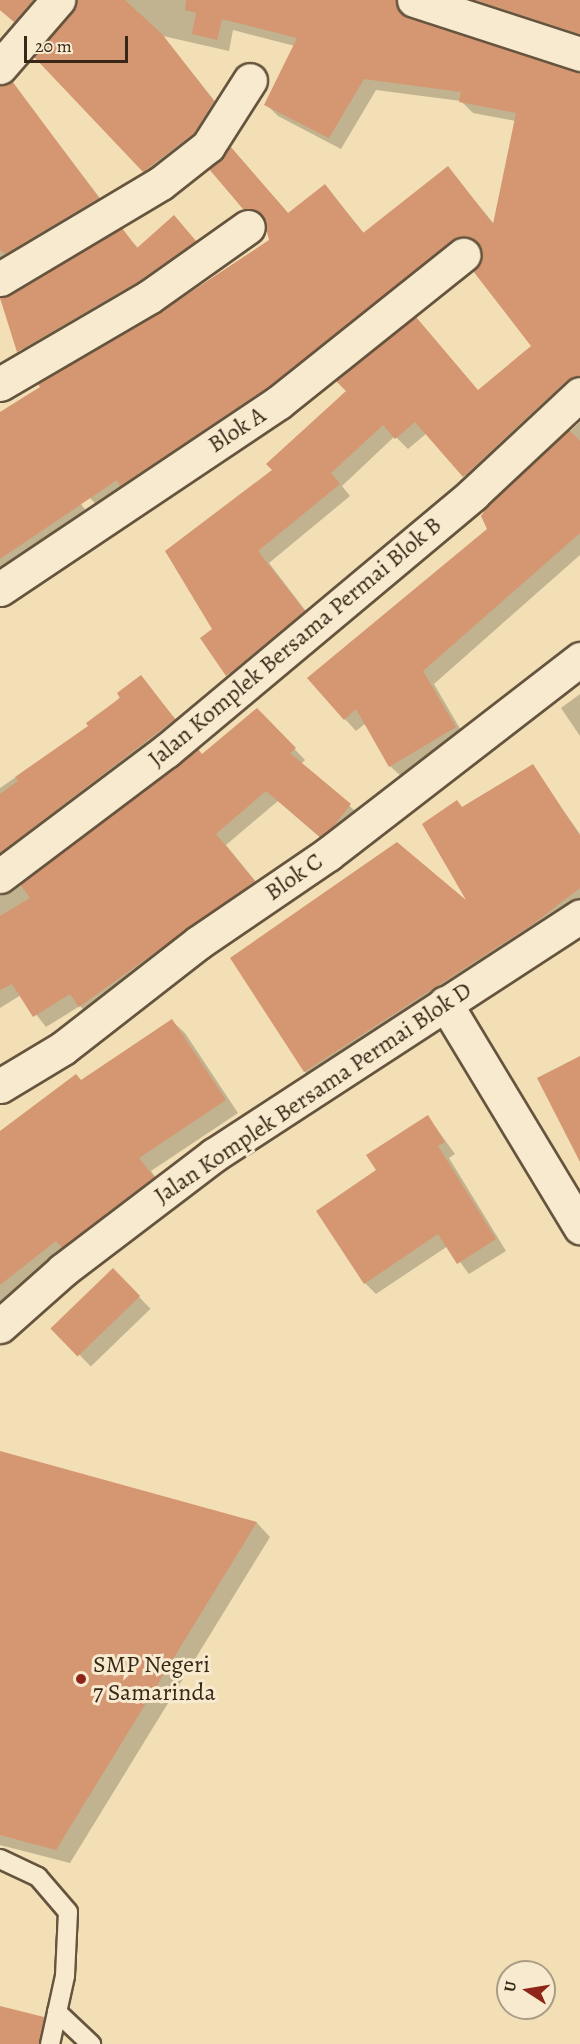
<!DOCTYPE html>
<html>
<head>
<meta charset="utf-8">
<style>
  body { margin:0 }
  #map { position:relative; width:580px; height:2044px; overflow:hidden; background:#f2dfb5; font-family:Alegreya,serif }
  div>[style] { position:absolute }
  .shadow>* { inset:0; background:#0003; transform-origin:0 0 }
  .building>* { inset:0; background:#d59672; transform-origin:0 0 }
  .roads { filter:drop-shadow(2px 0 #66543e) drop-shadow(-2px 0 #66543e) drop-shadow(0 2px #66543e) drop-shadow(0 -2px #66543e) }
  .service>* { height:18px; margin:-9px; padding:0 9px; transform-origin:9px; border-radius:9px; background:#f7eacf }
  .minor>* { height:33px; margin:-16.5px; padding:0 16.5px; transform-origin:16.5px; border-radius:16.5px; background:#f7eacf }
  .dots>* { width:16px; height:16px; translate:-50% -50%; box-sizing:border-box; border:3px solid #f7eacf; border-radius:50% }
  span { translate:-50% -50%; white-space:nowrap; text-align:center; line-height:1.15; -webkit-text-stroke:6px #f7eacf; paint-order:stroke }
  .street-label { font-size:24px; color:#382616 }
  .poi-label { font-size:24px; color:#382616 }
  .left { translate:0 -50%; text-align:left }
  .north { position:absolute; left:496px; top:1960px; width:60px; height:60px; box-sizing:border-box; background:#f7eacf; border:2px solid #ab9c85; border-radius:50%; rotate:282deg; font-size:16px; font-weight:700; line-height:24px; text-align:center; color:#382616 }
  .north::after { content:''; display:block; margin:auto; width:21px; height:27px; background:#8f2418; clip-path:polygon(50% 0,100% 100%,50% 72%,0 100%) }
  .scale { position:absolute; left:24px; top:36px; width:104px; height:27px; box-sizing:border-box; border:3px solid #382616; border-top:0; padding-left:8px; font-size:18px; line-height:21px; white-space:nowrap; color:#382616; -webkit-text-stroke:4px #f7eacf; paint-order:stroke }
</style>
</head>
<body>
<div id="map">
  <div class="shadow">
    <i style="clip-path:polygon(0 0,57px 0,27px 32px,0 10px)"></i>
    <i style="clip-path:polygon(76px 0,415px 0,407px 7px,410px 20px,580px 74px,580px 391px,476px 488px,427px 433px,408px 449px,395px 436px,342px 486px,350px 496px,269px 563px,315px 623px,239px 687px,202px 638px,214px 629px,274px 470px,268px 464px,479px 392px,533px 346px,482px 262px,480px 250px,473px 247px,101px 509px,89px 497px,159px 314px,270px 241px,266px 221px,256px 221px,244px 208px,231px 148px,289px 214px,325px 186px,364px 233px,448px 168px,495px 225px,516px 121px,473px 113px,461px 101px,376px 90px,341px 149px,278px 116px,266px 104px,295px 46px,233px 30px,229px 51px,163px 36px,225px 114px,155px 183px,144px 171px,74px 12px)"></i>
    <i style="clip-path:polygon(447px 0,580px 0,580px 41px)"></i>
    <i style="clip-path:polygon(13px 84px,109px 210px,0 276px,0 99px)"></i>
    <i style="clip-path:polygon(184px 228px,205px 253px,33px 360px,22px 349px,0 298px,10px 297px,122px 230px,138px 248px)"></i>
    <i style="clip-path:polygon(0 414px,19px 419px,89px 515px,0 578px)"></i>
    <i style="clip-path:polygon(580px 422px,580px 555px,434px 684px,466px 739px,402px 777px,390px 766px,366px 723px,356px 731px,345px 719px,489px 529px,489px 507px)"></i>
    <i style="clip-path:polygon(141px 677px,185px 731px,0 872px,0 788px,90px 726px)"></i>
    <i style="clip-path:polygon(580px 694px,580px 736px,561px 708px)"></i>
    <i style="clip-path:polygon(257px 710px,305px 760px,301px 764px,361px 816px,331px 847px,278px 801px,226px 845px,265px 893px,91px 1017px,80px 1006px,46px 1027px,21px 995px,0 1008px,0 896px,12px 892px,197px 751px,202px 756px)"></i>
    <i style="clip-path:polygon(532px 766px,580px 834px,580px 908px,317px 1084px,305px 1072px,232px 959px,471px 906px,463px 808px)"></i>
    <i style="clip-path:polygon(172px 1021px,185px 1033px,238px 1113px,151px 1171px,166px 1191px,0 1320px,0 1135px)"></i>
    <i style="clip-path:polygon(428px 1117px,455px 1154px,449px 1158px,506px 1251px,469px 1274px,448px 1246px,376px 1294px,365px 1283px,378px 1171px)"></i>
    <i style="left:113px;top:1270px;width:54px;height:83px;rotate:46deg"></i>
    <i style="clip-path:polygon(0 1452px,257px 1523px,270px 1537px,70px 1863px,0 1845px)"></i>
    <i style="clip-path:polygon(0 2008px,44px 2019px,58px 2033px,55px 2044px,0 2044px)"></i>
  </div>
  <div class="building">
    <i style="clip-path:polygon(0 0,33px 0,14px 22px,0 10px)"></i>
    <i style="clip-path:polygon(76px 0,125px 0,162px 34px,214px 101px,194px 133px,143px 172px,34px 57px,72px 12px)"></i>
    <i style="clip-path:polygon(186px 0,396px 0,400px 12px,408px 18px,580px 72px,580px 376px,567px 380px,463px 477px,415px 422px,395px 439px,383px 425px,331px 473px,340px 484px,258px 551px,305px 611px,226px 676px,200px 638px,212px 629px,165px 551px,272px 470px,266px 464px,346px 391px,336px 381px,416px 317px,478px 390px,531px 346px,473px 271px,481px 261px,478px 244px,460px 237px,268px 387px,120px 486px,117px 480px,0 559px,0 412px,40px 387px,38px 384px,159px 313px,269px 240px,263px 216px,255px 210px,243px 209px,209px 169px,230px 146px,288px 213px,325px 184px,363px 233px,448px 166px,493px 224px,516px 113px,459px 102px,461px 92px,364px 79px,329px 138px,264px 105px,297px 38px,222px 19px,217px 40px,192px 34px,196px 13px,185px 10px)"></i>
    <i style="clip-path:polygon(475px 0,580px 0,580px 34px)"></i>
    <i style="clip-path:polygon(12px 81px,99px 198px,5px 254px,0 250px,0 85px)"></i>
    <i style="clip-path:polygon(174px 215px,196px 241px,139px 281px,17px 352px,0 298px,122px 228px,137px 248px)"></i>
    <i style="clip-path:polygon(569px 430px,580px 441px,580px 533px,423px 671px,456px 727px,389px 767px,356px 709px,344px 720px,307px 678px,487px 529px,481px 516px,488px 506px)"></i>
    <i style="clip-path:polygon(141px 675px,175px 719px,0 853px,0 794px,18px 781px,15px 777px,88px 726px,86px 723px,120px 698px,117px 693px)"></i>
    <i style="clip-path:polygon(257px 708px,296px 748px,290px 753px,351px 804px,333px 827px,320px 837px,266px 791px,216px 834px,255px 881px,79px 1007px,70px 994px,33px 1017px,12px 984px,0 990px,0 916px,30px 898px,20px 884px,198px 749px,202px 754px)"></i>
    <i style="clip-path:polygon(533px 764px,580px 836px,580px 888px,533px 924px,304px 1072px,230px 958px,397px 842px,466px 900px,422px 824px,457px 800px,462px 807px)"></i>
    <i style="clip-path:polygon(172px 1019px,226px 1100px,139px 1158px,154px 1177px,62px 1248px,56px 1241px,0 1285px,0 1131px,76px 1074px,81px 1080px)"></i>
    <i style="clip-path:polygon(580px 1056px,580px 1162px,537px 1078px)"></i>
    <i style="clip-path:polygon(428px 1115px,445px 1142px,438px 1146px,496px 1239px,457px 1264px,438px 1234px,364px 1284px,316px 1211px,376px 1170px,366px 1155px)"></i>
    <i style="left:113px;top:1268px;width:39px;height:87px;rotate:46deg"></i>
    <i style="clip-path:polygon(0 1451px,257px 1522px,56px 1850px,0 1835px)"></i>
    <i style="clip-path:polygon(0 2006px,44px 2017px,39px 2044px,0 2044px)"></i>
  </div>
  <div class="roads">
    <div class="service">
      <i style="left:0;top:1859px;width:42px;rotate:25.3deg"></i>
      <i style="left:38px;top:1877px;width:46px;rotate:49.4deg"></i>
      <i style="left:68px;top:1912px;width:64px;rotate:92.7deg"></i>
      <i style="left:65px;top:1976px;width:70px;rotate:102.4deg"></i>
      <i style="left:57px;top:2012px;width:47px;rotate:43.3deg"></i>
    </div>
    <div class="minor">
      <i style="left:414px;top:0;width:175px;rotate:18deg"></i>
      <i style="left:0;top:67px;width:89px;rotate:-49.1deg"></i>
      <i style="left:0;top:279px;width:187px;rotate:-30.8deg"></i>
      <i style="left:161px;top:183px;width:60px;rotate:-38.2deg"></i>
      <i style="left:208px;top:146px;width:78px;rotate:-57.5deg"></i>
      <i style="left:0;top:384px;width:173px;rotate:-30.3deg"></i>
      <i style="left:149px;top:297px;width:121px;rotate:-35.3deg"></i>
      <i style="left:0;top:589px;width:336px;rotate:-33.8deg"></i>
      <i style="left:279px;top:402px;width:236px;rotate:-38.6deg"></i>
      <i style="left:0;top:876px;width:208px;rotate:-37deg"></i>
      <i style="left:166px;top:751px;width:400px;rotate:-39.9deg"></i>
      <i style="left:473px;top:494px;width:146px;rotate:-43.1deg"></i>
      <i style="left:445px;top:1003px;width:262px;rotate:58.9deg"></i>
      <i style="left:0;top:1086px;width:74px;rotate:-31.1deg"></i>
      <i style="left:63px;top:1048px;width:172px;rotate:-37.9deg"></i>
      <i style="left:199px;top:942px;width:156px;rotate:-34.3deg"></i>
      <i style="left:328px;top:854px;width:319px;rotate:-37.7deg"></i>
      <i style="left:0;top:1326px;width:84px;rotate:-41.6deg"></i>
      <i style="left:63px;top:1270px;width:190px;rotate:-37.3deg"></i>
      <i style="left:214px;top:1155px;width:437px;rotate:-33.1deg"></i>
    </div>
  </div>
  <div class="dots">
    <i style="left:81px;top:1679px;background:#8f2418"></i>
  </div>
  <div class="street-label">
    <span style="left:237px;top:430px;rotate:-33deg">Blok A</span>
    <span style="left:295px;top:642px;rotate:-40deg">Jalan Komplek Bersama Permai Blok B</span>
    <span style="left:294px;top:877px;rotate:-35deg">Blok C</span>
    <span style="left:313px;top:1093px;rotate:-34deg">Jalan Komplek Bersama Permai Blok D</span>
  </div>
  <div class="poi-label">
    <span class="left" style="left:93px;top:1679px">SMP Negeri<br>7 Samarinda</span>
  </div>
  <div class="north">U</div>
  <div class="scale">20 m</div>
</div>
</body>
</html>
